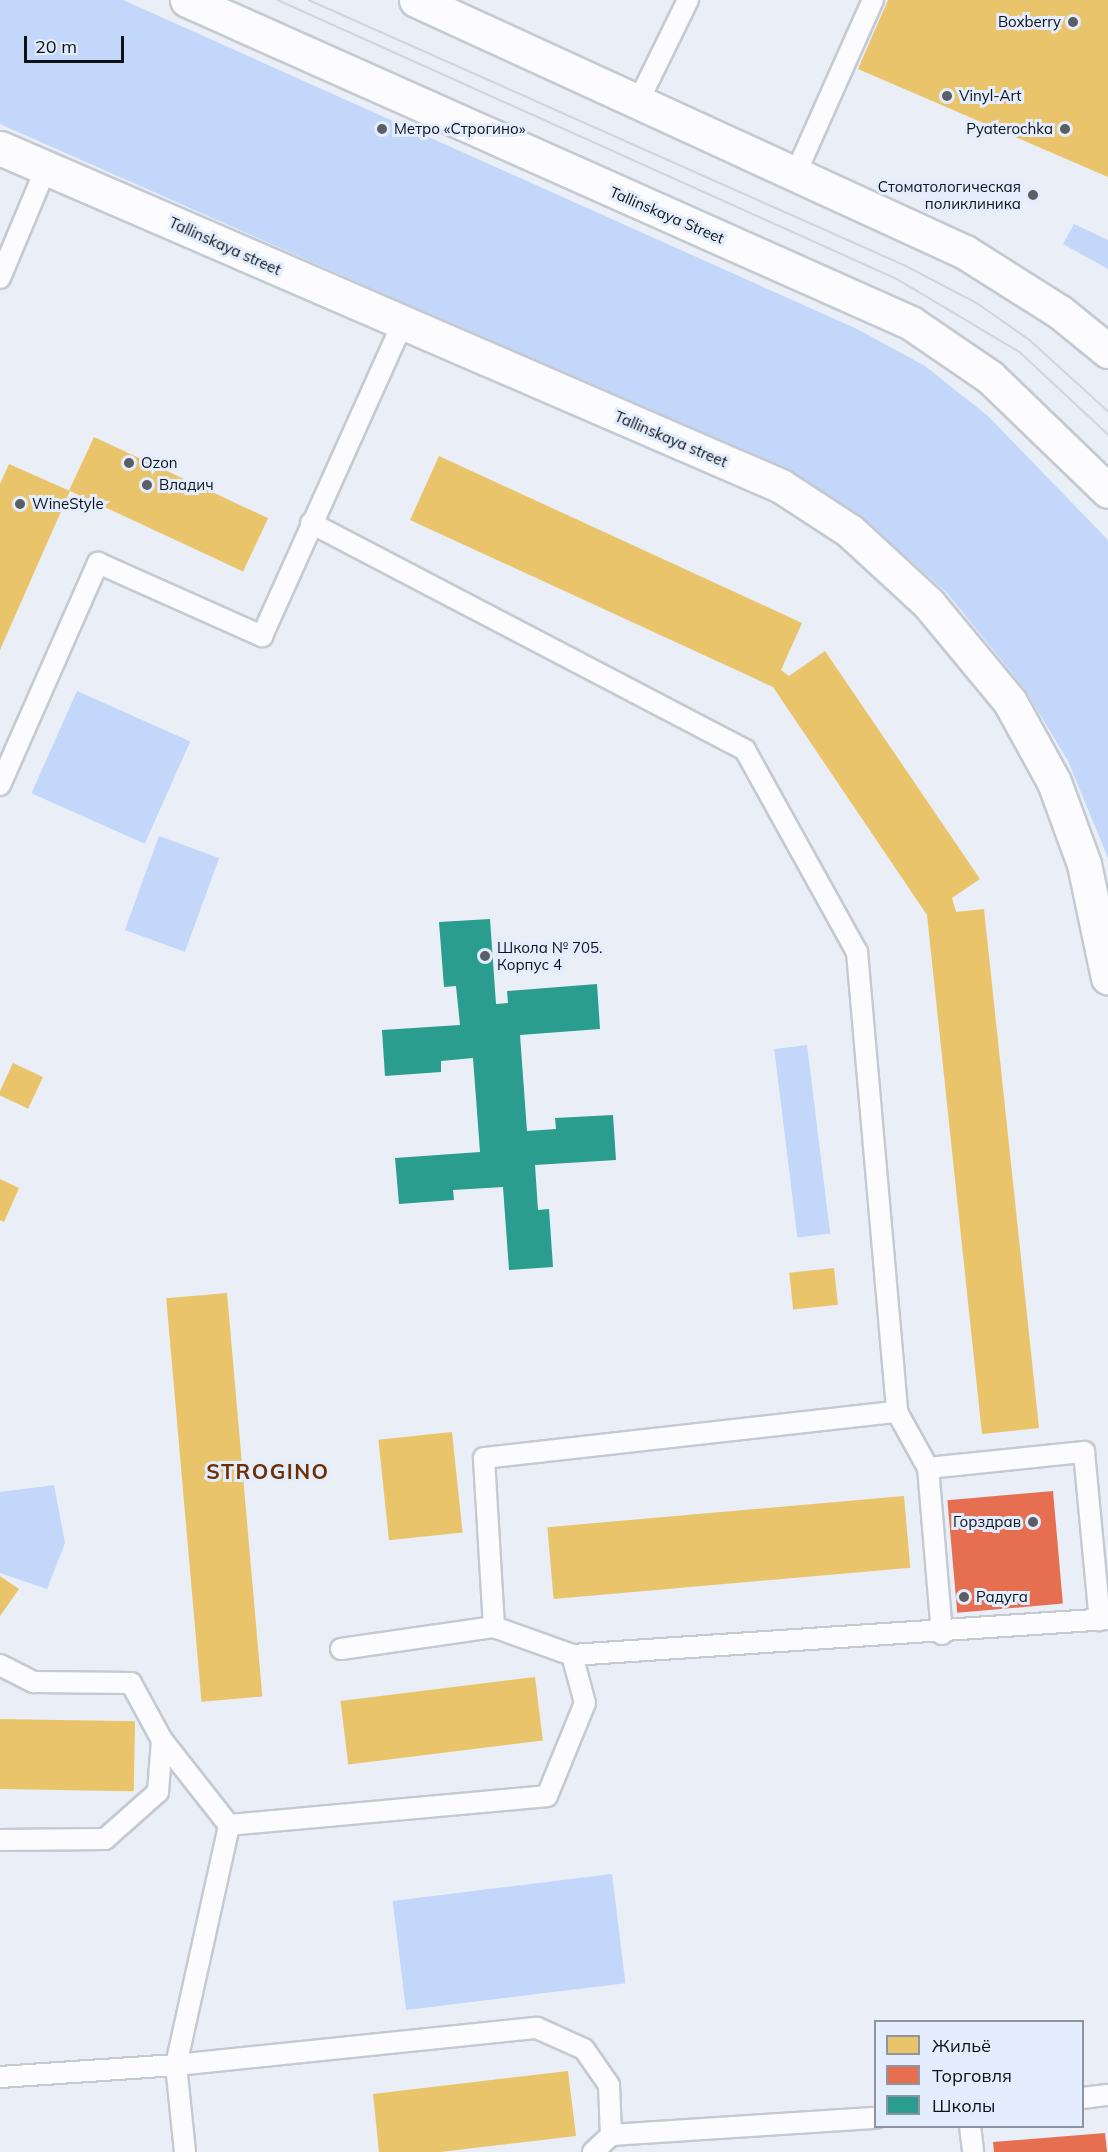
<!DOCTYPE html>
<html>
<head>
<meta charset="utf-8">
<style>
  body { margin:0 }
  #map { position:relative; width:1108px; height:2152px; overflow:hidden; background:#e9eef7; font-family:Mulish,sans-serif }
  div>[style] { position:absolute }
  .green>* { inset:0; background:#c2d7fa; transform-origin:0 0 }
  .homes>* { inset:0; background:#e9c46a; transform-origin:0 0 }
  .shops>* { inset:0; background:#e76f51; transform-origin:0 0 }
  .schools>* { inset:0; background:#2a9d8f }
  .roads { filter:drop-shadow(2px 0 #c5c9d1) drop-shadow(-2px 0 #c5c9d1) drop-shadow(0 2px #c5c9d1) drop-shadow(0 -2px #c5c9d1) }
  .service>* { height:20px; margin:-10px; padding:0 10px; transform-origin:10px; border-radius:10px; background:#fcfcfe }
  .minor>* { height:33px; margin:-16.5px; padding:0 16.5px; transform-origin:16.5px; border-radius:16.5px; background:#fcfcfe }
  .secondary>* { height:33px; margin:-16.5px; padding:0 16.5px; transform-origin:16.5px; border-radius:16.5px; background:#fcfcfe }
  .tram>* { height:1.5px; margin:-0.75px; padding:0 0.75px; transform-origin:0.75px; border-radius:0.75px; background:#d3d4d8 }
  .dots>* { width:16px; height:16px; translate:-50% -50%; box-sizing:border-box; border:3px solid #e3edfd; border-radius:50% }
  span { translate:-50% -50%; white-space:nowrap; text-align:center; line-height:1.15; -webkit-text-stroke:6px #e3edfd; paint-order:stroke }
  .poi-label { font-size:15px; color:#0e1217 }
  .right { translate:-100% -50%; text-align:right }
  .left { translate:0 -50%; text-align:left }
  .street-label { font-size:15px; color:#0e1217 }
  .district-label { font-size:21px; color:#6c3001; font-weight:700; letter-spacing:1.5px }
  .legend { position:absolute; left:874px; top:2020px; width:210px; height:108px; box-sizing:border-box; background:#e3edfd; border:2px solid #8e95a1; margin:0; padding:8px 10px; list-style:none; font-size:18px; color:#0e1217 }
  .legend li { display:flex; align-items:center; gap:12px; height:30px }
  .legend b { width:30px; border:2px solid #8e95a1 }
  .scale { position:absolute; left:24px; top:36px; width:100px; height:27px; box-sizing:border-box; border:3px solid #0e1217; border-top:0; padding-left:8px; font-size:18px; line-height:21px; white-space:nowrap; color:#0e1217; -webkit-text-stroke:4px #e3edfd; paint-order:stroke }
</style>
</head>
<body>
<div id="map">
  <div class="green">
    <i style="clip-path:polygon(0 0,123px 0,857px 329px,925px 366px,988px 416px,1108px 540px,1108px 858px,1068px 761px,1024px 688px,947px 593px,866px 521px,793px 475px,0 124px)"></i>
    <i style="clip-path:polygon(1074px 224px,1108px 240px,1108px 269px,1063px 244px)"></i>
    <i style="left:77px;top:691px;width:124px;height:112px;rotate:24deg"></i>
    <i style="left:159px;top:836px;width:64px;height:100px;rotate:20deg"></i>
    <i style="left:807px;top:1045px;width:190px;height:33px;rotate:83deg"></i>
    <i style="clip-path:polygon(54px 1485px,65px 1543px,47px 1589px,0 1573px,0 1492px)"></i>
    <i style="left:612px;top:1874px;width:110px;height:221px;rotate:83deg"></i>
  </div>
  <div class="homes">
    <i style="clip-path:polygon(888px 0,1108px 0,1108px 177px,858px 69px)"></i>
    <i style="left:94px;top:437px;width:192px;height:59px;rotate:25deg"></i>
    <i style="clip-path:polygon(439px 456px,802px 623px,781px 670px,789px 676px,825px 651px,980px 879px,952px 898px,956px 912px,984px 909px,1039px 1428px,982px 1434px,927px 915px,773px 687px,410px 520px)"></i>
    <i style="clip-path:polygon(9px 464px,70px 491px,0 650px,0 484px)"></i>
    <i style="left:13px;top:1063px;width:33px;height:35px;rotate:25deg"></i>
    <i style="clip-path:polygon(0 1179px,19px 1188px,4px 1222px,0 1220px)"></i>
    <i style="left:834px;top:1268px;width:37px;height:45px;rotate:84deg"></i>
    <i style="left:227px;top:1293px;width:405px;height:61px;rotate:85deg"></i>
    <i style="left:452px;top:1432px;width:101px;height:74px;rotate:84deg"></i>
    <i style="left:904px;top:1496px;width:72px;height:358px;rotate:85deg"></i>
    <i style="clip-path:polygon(0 1576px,19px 1589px,0 1616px)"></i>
    <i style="left:535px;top:1677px;width:64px;height:196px;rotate:83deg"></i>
    <i style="left:0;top:1719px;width:135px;height:70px;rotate:1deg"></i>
    <i style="clip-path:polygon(568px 2071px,576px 2136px,440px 2152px,379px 2152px,373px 2094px)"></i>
  </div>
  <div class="shops">
    <i style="left:1053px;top:1491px;width:113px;height:106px;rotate:85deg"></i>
    <i style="clip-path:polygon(1105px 2133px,1107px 2152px,994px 2152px,993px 2142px)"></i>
  </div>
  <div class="schools">
    <i style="clip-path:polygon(490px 919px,496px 1004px,508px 1003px,507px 991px,597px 984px,600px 1029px,520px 1035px,527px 1131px,556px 1129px,555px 1118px,613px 1115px,616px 1160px,535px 1165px,538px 1210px,549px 1209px,553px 1267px,509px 1270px,503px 1187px,453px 1190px,454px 1200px,399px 1204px,395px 1158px,480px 1152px,473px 1058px,441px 1061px,441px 1072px,385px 1076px,382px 1030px,460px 1025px,456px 986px,444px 987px,439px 922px)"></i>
  </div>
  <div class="roads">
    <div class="service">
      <i style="left:638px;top:102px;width:114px;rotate:-63.9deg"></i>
      <i style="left:795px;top:175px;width:192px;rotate:-66deg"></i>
      <i style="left:0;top:278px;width:119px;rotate:-67.3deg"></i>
      <i style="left:311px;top:523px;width:490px;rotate:27.6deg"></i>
      <i style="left:745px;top:750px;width:231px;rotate:61deg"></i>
      <i style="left:857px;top:952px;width:462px;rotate:85deg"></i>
      <i style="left:897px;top:1412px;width:64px;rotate:61deg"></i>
      <i style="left:0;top:785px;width:243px;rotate:-66.2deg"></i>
      <i style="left:98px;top:563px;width:180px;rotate:24deg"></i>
      <i style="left:262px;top:636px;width:341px;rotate:-65.8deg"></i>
      <i style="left:494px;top:1627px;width:83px;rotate:19.7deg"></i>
      <i style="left:942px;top:1634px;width:167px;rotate:-94.8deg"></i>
      <i style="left:928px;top:1468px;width:157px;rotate:-5.9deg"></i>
      <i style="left:1084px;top:1452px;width:169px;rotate:84.6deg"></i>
      <i style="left:341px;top:1649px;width:155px;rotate:-8.2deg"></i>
      <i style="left:494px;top:1627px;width:169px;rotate:-93.4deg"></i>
      <i style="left:484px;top:1458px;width:416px;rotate:-6.4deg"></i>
      <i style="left:0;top:1665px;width:38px;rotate:27deg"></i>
      <i style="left:34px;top:1682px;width:97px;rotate:0.6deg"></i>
      <i style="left:131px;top:1683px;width:65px;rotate:61.5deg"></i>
      <i style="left:0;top:1840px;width:105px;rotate:-0.5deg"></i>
      <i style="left:105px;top:1839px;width:71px;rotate:-41.6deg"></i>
      <i style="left:158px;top:1792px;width:52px;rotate:-85.6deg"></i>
      <i style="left:162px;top:1740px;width:108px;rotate:51.8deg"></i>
      <i style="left:229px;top:1825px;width:319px;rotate:-5.2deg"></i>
      <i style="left:547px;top:1796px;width:100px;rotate:-67.8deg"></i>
      <i style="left:585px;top:1703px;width:50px;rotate:-105.2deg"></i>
      <i style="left:572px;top:1655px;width:537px;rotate:-3.84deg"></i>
      <i style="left:0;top:2077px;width:176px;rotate:-3.9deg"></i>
      <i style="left:176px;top:2065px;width:363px;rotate:-5.9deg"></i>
      <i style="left:537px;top:2028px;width:51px;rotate:24.1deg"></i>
      <i style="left:584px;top:2049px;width:44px;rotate:55.2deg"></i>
      <i style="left:609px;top:2085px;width:50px;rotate:87.7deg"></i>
      <i style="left:611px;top:2135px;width:266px;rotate:-3.7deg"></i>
      <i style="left:1082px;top:2098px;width:26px;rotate:-7deg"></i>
      <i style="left:970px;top:2126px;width:26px;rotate:83deg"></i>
      <i style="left:185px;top:2152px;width:87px;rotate:-95.9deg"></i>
      <i style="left:176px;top:2065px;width:246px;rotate:-77.5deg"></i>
      <i style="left:593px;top:2152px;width:25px;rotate:-43deg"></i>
    </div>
    <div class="minor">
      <i style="left:0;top:148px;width:851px;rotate:23.4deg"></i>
      <i style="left:781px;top:486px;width:82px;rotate:33.1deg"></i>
      <i style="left:850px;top:531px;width:108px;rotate:42.7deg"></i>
      <i style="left:929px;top:604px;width:127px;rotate:50.4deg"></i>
      <i style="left:1010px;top:702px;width:91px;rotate:61.2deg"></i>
      <i style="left:1054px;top:782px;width:87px;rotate:69.9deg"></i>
      <i style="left:1084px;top:864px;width:116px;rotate:78.1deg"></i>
    </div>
    <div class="secondary">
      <i style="left:187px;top:0;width:793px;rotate:24.04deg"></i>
      <i style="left:911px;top:323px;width:96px;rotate:34.4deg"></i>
      <i style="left:990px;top:377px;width:164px;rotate:44deg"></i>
      <i style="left:416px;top:0;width:604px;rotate:24.66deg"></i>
      <i style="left:965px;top:252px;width:112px;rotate:32.3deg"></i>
      <i style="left:1060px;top:312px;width:62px;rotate:39.1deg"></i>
    </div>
  </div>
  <div class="tram">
    <i style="left:278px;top:0;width:679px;rotate:24.26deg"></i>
    <i style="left:897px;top:279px;width:144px;rotate:30.8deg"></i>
    <i style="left:1021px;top:353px;width:119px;rotate:43deg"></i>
    <i style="left:309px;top:0;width:651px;rotate:24.01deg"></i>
    <i style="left:904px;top:265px;width:82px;rotate:27.5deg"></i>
    <i style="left:977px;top:303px;width:66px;rotate:35.1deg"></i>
    <i style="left:1031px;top:341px;width:104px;rotate:42.3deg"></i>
  </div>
  <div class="dots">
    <i style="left:1073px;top:22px;background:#5b5f65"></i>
    <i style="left:947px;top:96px;background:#5b5f65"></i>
    <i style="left:382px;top:129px;background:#5b5f65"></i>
    <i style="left:1065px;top:129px;background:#5b5f65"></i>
    <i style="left:1033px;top:195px;background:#5b5f65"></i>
    <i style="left:129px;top:463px;background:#5b5f65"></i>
    <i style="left:147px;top:485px;background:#5b5f65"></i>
    <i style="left:20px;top:504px;background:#5b5f65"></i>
    <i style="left:485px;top:956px;background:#5b5f65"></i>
    <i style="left:1033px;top:1522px;background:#5b5f65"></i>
    <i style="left:964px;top:1597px;background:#5b5f65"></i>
  </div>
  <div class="poi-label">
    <span class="right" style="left:1061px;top:22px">Boxberry</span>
    <span class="left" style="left:959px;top:96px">Vinyl-Art</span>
    <span class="left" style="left:394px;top:129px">Метро «Строгино»</span>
    <span class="right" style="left:1053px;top:129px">Pyaterochka</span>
    <span class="right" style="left:1021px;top:195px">Стоматологическая<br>поликлиника</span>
    <span class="left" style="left:141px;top:463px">Ozon</span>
    <span class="left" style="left:159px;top:485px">Владич</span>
    <span class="left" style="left:32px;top:504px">WineStyle</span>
    <span class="left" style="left:497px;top:956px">Школа № 705.<br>Корпус 4</span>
    <span class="right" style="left:1021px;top:1522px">Горздрав</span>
    <span class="left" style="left:976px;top:1597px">Радуга</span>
  </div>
  <div class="street-label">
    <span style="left:667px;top:215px;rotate:23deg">Tallinskaya Street</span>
    <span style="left:225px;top:246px;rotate:24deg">Tallinskaya street</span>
    <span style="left:671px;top:439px;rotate:23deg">Tallinskaya street</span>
  </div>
  <div class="district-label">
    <span style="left:268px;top:1471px">STROGINO</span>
  </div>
  <ul class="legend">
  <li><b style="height:16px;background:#e9c46a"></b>Жильё</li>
  <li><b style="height:16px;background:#e76f51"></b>Торговля</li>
  <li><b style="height:16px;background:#2a9d8f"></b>Школы</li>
  </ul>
  <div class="scale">20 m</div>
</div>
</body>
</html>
